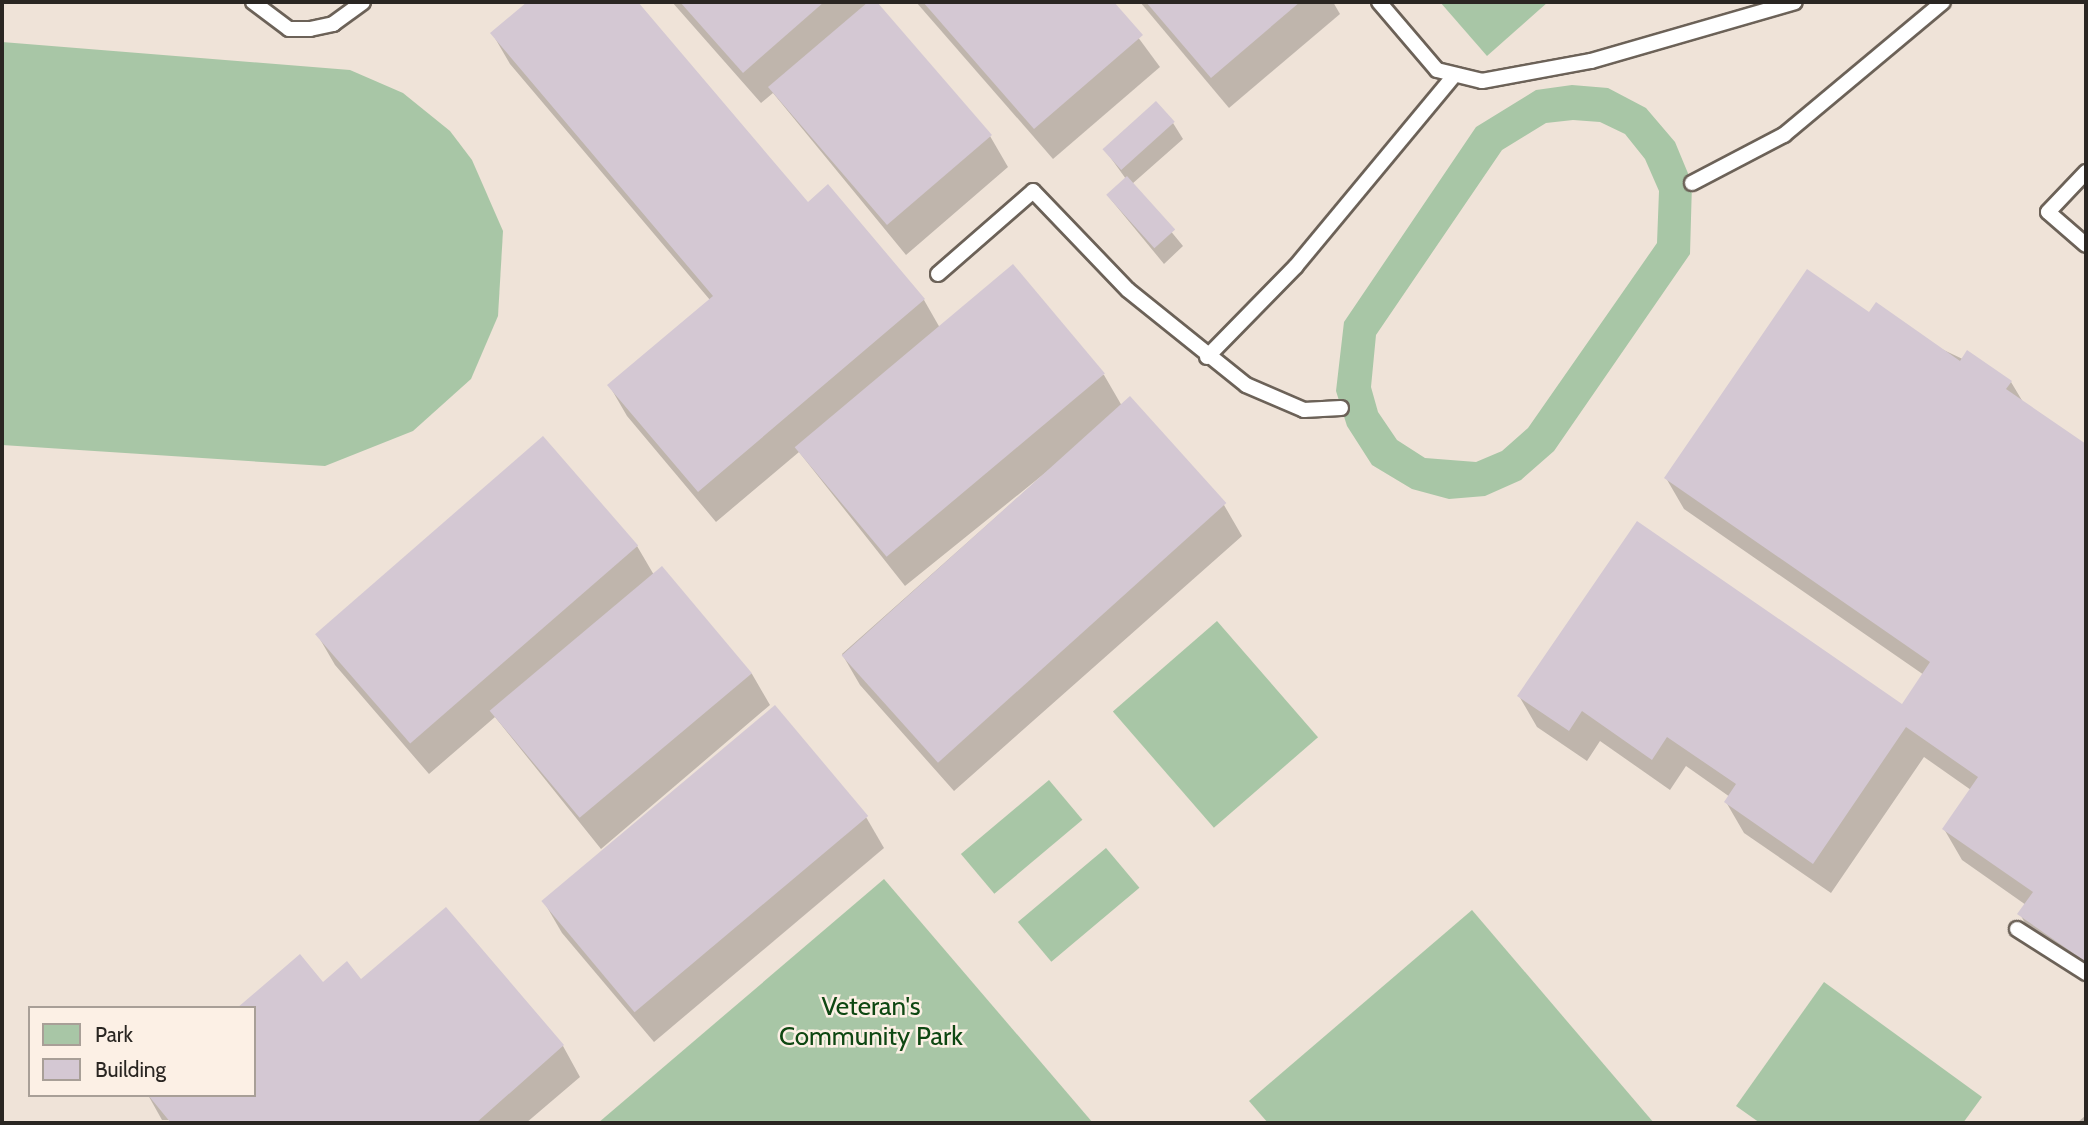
<!DOCTYPE html>
<html>
<head>
<meta charset="utf-8">
<style>
  body { margin:0 }
  #map { position:relative; width:2088px; height:1125px; overflow:hidden; background:#efe3d8; font-family:Cabin,sans-serif }
  div>[style] { position:absolute }
  .green>* { inset:0; background:#a8c6a6; transform-origin:0 0 }
  .shadow>* { inset:0; background:#0003 }
  .building>* { inset:0; background:#d4c8d3; transform-origin:0 0 }
  .roads { filter:drop-shadow(2px 0 #6c6258) drop-shadow(-2px 0 #6c6258) drop-shadow(0 2px #6c6258) drop-shadow(0 -2px #6c6258) }
  .service>* { height:14px; margin:-7px; padding:0 7px; transform-origin:7px; border-radius:7px; background:#fff }
  span { translate:-50% -50%; white-space:nowrap; text-align:center; line-height:1.15; -webkit-text-stroke:5px #fcf0e5; paint-order:stroke }
  .park-label { font-size:26px; color:#0e4712 }
  .frame { position:absolute; inset:0; border:4px solid #2a2622; pointer-events:none }
  .legend { position:absolute; left:28px; top:1006px; width:228px; height:91px; box-sizing:border-box; background:#fcf0e5; border:2px solid #a89f97; margin:0; padding:9px 12px; list-style:none; font-size:21px; color:#2a2622 }
  .legend li { display:flex; align-items:center; gap:14px; height:35px }
  .legend b { width:35px; border:2px solid #a89f97 }
</style>
</head>
<body>
<div id="map">
  <div class="green">
    <i style="clip-path:polygon(1440px 2px,1548px 2px,1487px 56px)"></i>
    <i style="clip-path:polygon(2px 42px,350px 70px,403px 93px,450px 131px,472px 160px,503px 231px,498px 316px,471px 379px,413px 431px,325px 466px,2px 445px)"></i>
    <i style="clip-path:polygon(evenodd,1572px 85px,1608px 88px,1646px 108px,1675px 142px,1692px 183px,1690px 254px,1554px 451px,1521px 480px,1485px 496px,1449px 499px,1412px 489px,1372px 465px,1347px 426px,1336px 391px,1344px 322px,1476px 127px,1536px 90px,1572px 85px,1573px 120px,1600px 122px,1625px 134px,1645px 159px,1659px 191px,1657px 243px,1528px 428px,1502px 451px,1476px 462px,1425px 458px,1397px 440px,1378px 412px,1371px 387px,1376px 335px,1502px 150px,1546px 123px,1573px 120px)"></i>
    <i style="left:1217px;top:621px;width:154px;height:138px;rotate:49deg"></i>
    <i style="left:1049px;top:780px;width:52px;height:115px;rotate:50deg"></i>
    <i style="left:1106px;top:848px;width:52px;height:115px;rotate:50deg"></i>
    <i style="clip-path:polygon(884px 879px,1093px 1123px,598px 1123px)"></i>
    <i style="clip-path:polygon(1472px 910px,1654px 1123px,1268px 1123px,1249px 1101px)"></i>
    <i style="clip-path:polygon(1824px 982px,1982px 1097px,1963px 1123px,1760px 1123px,1736px 1106px)"></i>
  </div>
  <div class="shadow">
    <i style="clip-path:polygon(529px 2px,636px 2px,808px 204px,924px 300px,940px 328px,1104px 375px,1122px 406px,1224px 505px,1242px 536px,954px 791px,860px 685px,842px 654px,1050px 469px,905px 586px,799px 452px,716px 522px,627px 416px,609px 385px,710px 300px,510px 64px,492px 33px)"></i>
    <i style="clip-path:polygon(672px 2px,875px 2px,990px 136px,1008px 167px,906px 255px,773px 93px,761px 103px)"></i>
    <i style="clip-path:polygon(916px 2px,1112px 2px,1160px 67px,1053px 159px)"></i>
    <i style="clip-path:polygon(1140px 2px,1333px 2px,1340px 14px,1229px 108px)"></i>
    <i style="clip-path:polygon(1173px 123px,1183px 139px,1132px 184px,1183px 246px,1164px 264px,1108px 196px,1126px 179px,1105px 150px)"></i>
    <i style="clip-path:polygon(1870px 315px,2011px 382px,2023px 402px,2086px 447px,2086px 979px,2037px 945px,2020px 914px,2026px 905px,1962px 860px,1944px 829px,1971px 790px,1924px 757px,1831px 893px,1744px 833px,1726px 802px,1730px 797px,1686px 766px,1670px 790px,1600px 741px,1587px 761px,1537px 727px,1519px 696px,1902px 707px,1924px 675px,1684px 509px,1666px 478px)"></i>
    <i style="clip-path:polygon(543px 438px,637px 546px,654px 575px,752px 674px,770px 705px,601px 849px,495px 717px,429px 774px,335px 665px,317px 634px)"></i>
    <i style="clip-path:polygon(866px 817px,884px 848px,654px 1042px,562px 933px,544px 902px)"></i>
    <i style="clip-path:polygon(361px 981px,563px 1046px,580px 1077px,526px 1123px,162px 1120px,148px 1095px,254px 1095px,254px 1008px,323px 984px)"></i>
    <i style="clip-path:polygon(2086px 1115px,2086px 1123px,2077px 1123px)"></i>
  </div>
  <div class="building">
    <i style="clip-path:polygon(527px 2px,638px 2px,808px 202px,828px 184px,925px 299px,698px 492px,607px 385px,713px 296px,490px 33px)"></i>
    <i style="clip-path:polygon(680px 2px,824px 2px,743px 73px)"></i>
    <i style="clip-path:polygon(868px 2px,877px 2px,992px 135px,887px 225px,768px 87px)"></i>
    <i style="clip-path:polygon(923px 2px,1114px 2px,1143px 35px,1034px 129px)"></i>
    <i style="clip-path:polygon(1146px 2px,1300px 2px,1211px 78px)"></i>
    <i style="left:1156px;top:101px;width:28px;height:72px;rotate:48deg"></i>
    <i style="left:1127px;top:176px;width:72px;height:28px;rotate:48deg"></i>
    <i style="left:1013px;top:264px;width:143px;height:285px;rotate:50deg"></i>
    <i style="clip-path:polygon(1807px 269px,1869px 312px,1876px 302px,1960px 361px,1967px 350px,2012px 381px,2006px 389px,2086px 444px,2086px 962px,2017px 914px,2033px 892px,1942px 829px,1978px 777px,1906px 727px,1813px 864px,1724px 802px,1736px 784px,1667px 737px,1652px 760px,1582px 711px,1569px 731px,1517px 696px,1637px 521px,1902px 704px,1930px 662px,1664px 478px)"></i>
    <i style="left:1130px;top:396px;width:144px;height:388px;rotate:48deg"></i>
    <i style="left:543px;top:436px;width:145px;height:302px;rotate:49deg"></i>
    <i style="left:662px;top:566px;width:140px;height:225px;rotate:50deg"></i>
    <i style="left:775px;top:705px;width:145px;height:305px;rotate:50deg"></i>
    <i style="clip-path:polygon(446px 907px,564px 1045px,476px 1123px,171px 1123px,148px 1095px,254px 1095px,254px 1008px,237px 1008px,300px 954px,323px 982px,347px 961px,361px 979px)"></i>
  </div>
  <div class="roads">
    <div class="service">
      <i style="left:253px;top:2px;width:45px;rotate:36.9deg"></i>
      <i style="left:289px;top:29px;width:21px"></i>
      <i style="left:310px;top:29px;width:24px;rotate:-12deg"></i>
      <i style="left:333px;top:24px;width:37px;rotate:-36deg"></i>
      <i style="left:1379px;top:2px;width:89px;rotate:49.5deg"></i>
      <i style="left:1437px;top:70px;width:46px;rotate:13.7deg"></i>
      <i style="left:1482px;top:81px;width:111px;rotate:-10.4deg"></i>
      <i style="left:1591px;top:61px;width:212px;rotate:-16.1deg"></i>
      <i style="left:2086px;top:172px;width:55px;rotate:133.5deg"></i>
      <i style="left:2048px;top:212px;width:50px;rotate:41deg"></i>
      <i style="left:1692px;top:183px;width:104px;rotate:-27.6deg"></i>
      <i style="left:1784px;top:135px;width:207px;rotate:-39.9deg"></i>
      <i style="left:938px;top:274px;width:126px;rotate:-41.1deg"></i>
      <i style="left:1033px;top:191px;width:137px;rotate:46.2deg"></i>
      <i style="left:1128px;top:290px;width:151px;rotate:38.8deg"></i>
      <i style="left:1246px;top:385px;width:63px;rotate:23.3deg"></i>
      <i style="left:1304px;top:410px;width:37px;rotate:-3deg"></i>
      <i style="left:1207px;top:357px;width:127px;rotate:-45.6deg"></i>
      <i style="left:1296px;top:266px;width:244px;rotate:-50.3deg"></i>
      <i style="left:2017px;top:929px;width:82px;rotate:32.5deg"></i>
    </div>
  </div>
  <div class="park-label">
    <span style="left:871px;top:1022px">Veteran's<br>Community Park</span>
  </div>
  <div class="frame"></div>
  <ul class="legend">
  <li><b style="height:19px;background:#a8c6a6"></b>Park</li>
  <li><b style="height:19px;background:#d4c8d3"></b>Building</li>
  </ul>
</div>
</body>
</html>
